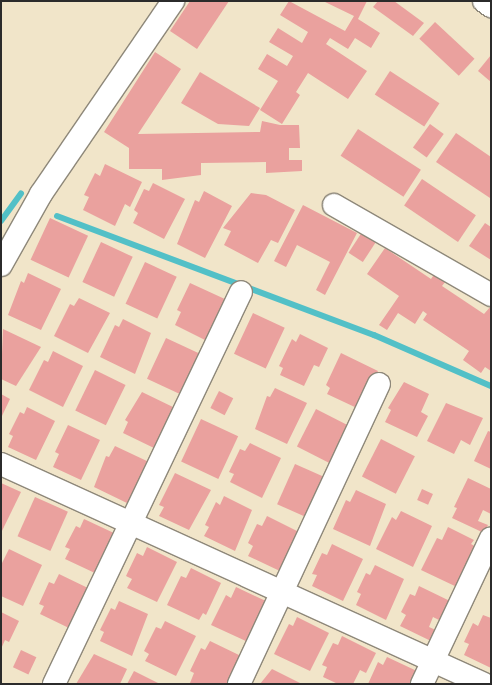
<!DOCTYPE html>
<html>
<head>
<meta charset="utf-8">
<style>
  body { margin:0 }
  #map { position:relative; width:492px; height:685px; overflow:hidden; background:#f1e5c9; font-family:Pangolin,sans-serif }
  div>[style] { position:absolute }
  .stream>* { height:6px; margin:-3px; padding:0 3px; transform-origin:3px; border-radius:3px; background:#52c0c7 }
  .building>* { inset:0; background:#eaa19e; transform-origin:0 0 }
  .roads { filter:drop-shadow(1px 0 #8e887a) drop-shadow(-1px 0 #8e887a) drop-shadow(0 1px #8e887a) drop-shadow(0 -1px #8e887a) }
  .minor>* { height:22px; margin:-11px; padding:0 11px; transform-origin:11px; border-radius:11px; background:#fff }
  span { translate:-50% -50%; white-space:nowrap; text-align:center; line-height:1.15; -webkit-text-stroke:3.5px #fbf7ec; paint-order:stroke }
  .frame { position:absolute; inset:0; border:2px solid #2b2b2b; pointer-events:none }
</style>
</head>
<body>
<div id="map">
  <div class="stream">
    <i style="left:57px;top:216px;width:339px;rotate:20.6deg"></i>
    <i style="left:374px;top:335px;width:128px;rotate:23.6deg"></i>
    <i style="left:1px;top:221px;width:34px;rotate:-54deg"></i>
  </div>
  <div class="building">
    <i style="clip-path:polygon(190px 1px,229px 1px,197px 49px,170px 31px)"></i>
    <i style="clip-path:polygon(289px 1px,345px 31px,354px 16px,323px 1px,367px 1px,358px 19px,380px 33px,371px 48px,355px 38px,348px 49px,330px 38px,326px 44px,367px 71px,348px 99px,308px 73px,296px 92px,300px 95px,282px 124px,260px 110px,278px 81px,258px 69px,267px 54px,287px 66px,293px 56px,269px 42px,278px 28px,302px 43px,308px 32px,280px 15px)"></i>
    <i style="clip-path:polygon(378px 1px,394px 1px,424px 23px,413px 36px,373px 7px)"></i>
    <i style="left:435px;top:22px;width:54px;height:23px;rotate:43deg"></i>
    <i style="clip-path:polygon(155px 52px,181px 69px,138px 134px,260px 132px,262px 121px,280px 125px,299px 125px,300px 148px,289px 148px,289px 160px,302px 160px,302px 171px,266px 173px,266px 162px,201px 163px,201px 175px,162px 180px,162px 169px,129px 169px,129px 148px,104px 132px)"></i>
    <i style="clip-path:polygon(491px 55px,491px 82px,478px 71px)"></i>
    <i style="left:390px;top:71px;width:59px;height:28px;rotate:33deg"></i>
    <i style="clip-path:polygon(200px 72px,260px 108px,249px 126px,218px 124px,181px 103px)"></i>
    <i style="left:430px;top:124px;width:17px;height:29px;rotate:36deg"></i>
    <i style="left:358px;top:129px;width:75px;height:32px;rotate:33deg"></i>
    <i style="clip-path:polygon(456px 133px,491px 157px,490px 198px,436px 162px)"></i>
    <i style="clip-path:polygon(105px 164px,142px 182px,130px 207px,125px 204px,115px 226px,83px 210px,89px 197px,84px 195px,95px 173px,100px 176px)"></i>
    <i style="left:422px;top:179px;width:65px;height:32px;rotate:34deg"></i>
    <i style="clip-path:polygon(153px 183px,185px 199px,164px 239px,133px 223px,138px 213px,134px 210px,144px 189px,149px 191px)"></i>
    <i style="clip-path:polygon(204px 191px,232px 206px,205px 258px,177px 244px,195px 200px,199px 202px)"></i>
    <i style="clip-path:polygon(251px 193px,266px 195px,295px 210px,278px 243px,271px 240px,258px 263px,224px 245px,231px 231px,223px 228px)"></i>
    <i style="clip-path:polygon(303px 205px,357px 233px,325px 295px,316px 290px,330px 262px,297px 245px,286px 267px,274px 261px)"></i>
    <i style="left:50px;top:218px;width:42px;height:46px;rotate:25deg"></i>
    <i style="clip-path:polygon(485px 223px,491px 227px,491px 260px,469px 246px)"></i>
    <i style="left:366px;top:226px;width:17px;height:32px;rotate:33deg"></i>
    <i style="left:101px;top:242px;width:35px;height:44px;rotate:25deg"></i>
    <i style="clip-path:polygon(385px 248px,431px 279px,438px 269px,449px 277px,442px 286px,484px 314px,491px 306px,491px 371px,485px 367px,481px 373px,463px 360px,469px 351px,423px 320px,427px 314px,423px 311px,415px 324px,398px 313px,387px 330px,379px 325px,399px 296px,367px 274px)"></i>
    <i style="left:145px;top:262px;width:35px;height:46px;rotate:25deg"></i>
    <i style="clip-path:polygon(28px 273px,61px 289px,41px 330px,8px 315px,21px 281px,24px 283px)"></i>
    <i style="clip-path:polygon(190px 283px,227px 300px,207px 341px,175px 325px,181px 312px,177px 310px)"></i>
    <i style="clip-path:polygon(79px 298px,110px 313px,88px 353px,54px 336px,70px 304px,74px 306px)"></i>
    <i style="left:253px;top:313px;width:35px;height:45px;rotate:25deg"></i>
    <i style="clip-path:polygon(123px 319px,151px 333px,135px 374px,100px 357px,115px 325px,119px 327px)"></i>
    <i style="clip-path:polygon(3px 329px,41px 347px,16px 386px,1px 379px)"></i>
    <i style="clip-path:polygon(300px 334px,328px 348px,319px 367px,314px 365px,304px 386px,280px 375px,283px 368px,279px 366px,292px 339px,296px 342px)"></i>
    <i style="left:166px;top:338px;width:38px;height:45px;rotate:25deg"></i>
    <i style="clip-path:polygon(53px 351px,83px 366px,63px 407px,29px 390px,44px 360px,48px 362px)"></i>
    <i style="clip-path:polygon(341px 353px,378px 371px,359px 409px,327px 394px,330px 388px,326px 385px)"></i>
    <i style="left:95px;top:370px;width:34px;height:45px;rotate:26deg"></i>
    <i style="clip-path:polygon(404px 382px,429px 394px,421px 412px,428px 416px,417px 437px,385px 422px,391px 410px,388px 408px)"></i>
    <i style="clip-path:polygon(275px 388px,307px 403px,287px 444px,255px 429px,267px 396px,270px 397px)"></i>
    <i style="left:219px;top:391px;width:16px;height:19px;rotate:27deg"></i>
    <i style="clip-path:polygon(142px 392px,175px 408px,156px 449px,123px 433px,128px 422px,125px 420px)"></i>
    <i style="clip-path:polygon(1px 394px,10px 399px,1px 418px)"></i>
    <i style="clip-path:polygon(446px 403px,483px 418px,470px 445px,461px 440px,454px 454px,427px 441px)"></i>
    <i style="clip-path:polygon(27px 407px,55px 421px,36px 460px,8px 447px,13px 436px,9px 434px,20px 412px,24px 414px)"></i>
    <i style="left:316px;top:409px;width:38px;height:42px;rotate:27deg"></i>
    <i style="left:201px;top:419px;width:41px;height:47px;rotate:25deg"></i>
    <i style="clip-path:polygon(68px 425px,100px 440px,81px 480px,53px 467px,59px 454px,55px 452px)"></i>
    <i style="clip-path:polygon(488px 431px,491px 432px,491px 469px,474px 461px)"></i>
    <i style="left:381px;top:439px;width:38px;height:42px;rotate:27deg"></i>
    <i style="clip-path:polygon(250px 443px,281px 458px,262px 498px,230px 482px,234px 474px,229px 472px,240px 449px,245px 451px)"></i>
    <i style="clip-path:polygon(115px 446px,149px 462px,129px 504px,94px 487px,106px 456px,109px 457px)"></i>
    <i style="left:295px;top:464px;width:34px;height:44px;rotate:24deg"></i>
    <i style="clip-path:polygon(175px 473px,211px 490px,189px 530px,159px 516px,164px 507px,159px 505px)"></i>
    <i style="clip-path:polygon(468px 478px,491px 489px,491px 514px,483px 510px,478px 521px,488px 525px,484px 533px,452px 518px,457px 508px,454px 507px)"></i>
    <i style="clip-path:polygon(1px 483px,21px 492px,1px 533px)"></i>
    <i style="left:422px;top:489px;width:12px;height:12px;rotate:24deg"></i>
    <i style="clip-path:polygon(356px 490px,386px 504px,370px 546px,333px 529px,346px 500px,350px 502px)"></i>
    <i style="clip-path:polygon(224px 496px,252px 510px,235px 551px,204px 536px,209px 527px,205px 525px,216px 502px,220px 505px)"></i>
    <i style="left:35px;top:497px;width:36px;height:43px;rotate:24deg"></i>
    <i style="clip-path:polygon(401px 511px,432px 526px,413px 567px,376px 549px,392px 517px,396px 520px)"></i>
    <i style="clip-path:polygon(267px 516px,301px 533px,282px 572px,248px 556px,253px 546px,248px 543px,257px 524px,262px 526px)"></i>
    <i style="clip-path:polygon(84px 519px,116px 534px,97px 574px,65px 559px,70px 549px,65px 547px,76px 526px,80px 528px)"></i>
    <i style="clip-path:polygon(448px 527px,474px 540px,471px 544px,478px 548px,459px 588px,421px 570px,437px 538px,442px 540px)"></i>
    <i style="clip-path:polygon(332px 544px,363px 559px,343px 601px,312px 586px,317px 575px,312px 574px,322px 553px,327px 555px)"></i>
    <i style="clip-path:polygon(147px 547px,177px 562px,157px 602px,127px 588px,132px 579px,126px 576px,137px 553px,143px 556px)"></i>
    <i style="clip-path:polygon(9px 549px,42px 565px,23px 606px,1px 596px,1px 565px)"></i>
    <i style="clip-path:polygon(375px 565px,404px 579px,386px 620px,356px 605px,361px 594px,357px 592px,366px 573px,370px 575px)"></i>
    <i style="clip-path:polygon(191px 568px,221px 583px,206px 615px,203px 613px,199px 620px,167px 605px,181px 576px,186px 578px)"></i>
    <i style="clip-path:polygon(59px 574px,90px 589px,71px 629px,40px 614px,44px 606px,39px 604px,49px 582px,54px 584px)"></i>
    <i style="clip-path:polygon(419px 586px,452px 602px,443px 622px,433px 617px,429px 627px,438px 631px,433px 642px,400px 626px,406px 615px,401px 612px,410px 594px,415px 596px)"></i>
    <i style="clip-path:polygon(236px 587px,268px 602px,248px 642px,211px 625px,226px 595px,231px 598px)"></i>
    <i style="clip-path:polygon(119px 601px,148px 614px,132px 656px,100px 641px,104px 632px,100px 630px,111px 608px,115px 610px)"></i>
    <i style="clip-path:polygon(1px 612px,19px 621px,9px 642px,5px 640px,1px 649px)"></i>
    <i style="clip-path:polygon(483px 615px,491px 618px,491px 668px,464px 655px,469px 644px,464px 642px,473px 623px,478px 626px)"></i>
    <i style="clip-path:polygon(297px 617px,329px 633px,310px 671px,274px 654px,289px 624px,293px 626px)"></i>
    <i style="clip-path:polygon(165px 621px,196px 636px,176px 676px,145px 661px,149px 654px,144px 651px,156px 627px,161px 629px)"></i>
    <i style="clip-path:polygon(342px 636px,376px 653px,366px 673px,360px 670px,353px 684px,338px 684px,323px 677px,327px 667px,322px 665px,333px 643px,338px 645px)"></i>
    <i style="clip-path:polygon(210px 641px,241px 656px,227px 684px,190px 683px,194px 673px,190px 671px,201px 648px,205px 650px)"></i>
    <i style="left:21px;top:650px;width:17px;height:19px;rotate:25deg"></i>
    <i style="clip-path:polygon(94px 654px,127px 669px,120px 684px,76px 684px)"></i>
    <i style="clip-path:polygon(387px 657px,419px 672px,413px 684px,368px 684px,378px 662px,383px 665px)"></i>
    <i style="clip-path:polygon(272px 669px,302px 684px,260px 684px)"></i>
    <i style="clip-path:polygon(134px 671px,160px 684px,127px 684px)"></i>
  </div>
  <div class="roads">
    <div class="minor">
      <i style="left:484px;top:1px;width:9px;rotate:36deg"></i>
      <i style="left:334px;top:205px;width:181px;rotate:29.8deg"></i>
      <i style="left:1px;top:265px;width:81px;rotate:-60.6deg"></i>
      <i style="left:41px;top:194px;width:234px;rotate:-55.6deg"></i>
      <i style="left:1px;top:464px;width:531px;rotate:24.49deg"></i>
      <i style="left:54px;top:684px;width:434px;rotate:-64.5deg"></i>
      <i style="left:239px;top:684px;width:331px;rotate:-65deg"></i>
      <i style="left:422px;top:684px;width:161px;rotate:-64.7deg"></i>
    </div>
  </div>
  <div class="frame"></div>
</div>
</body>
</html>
